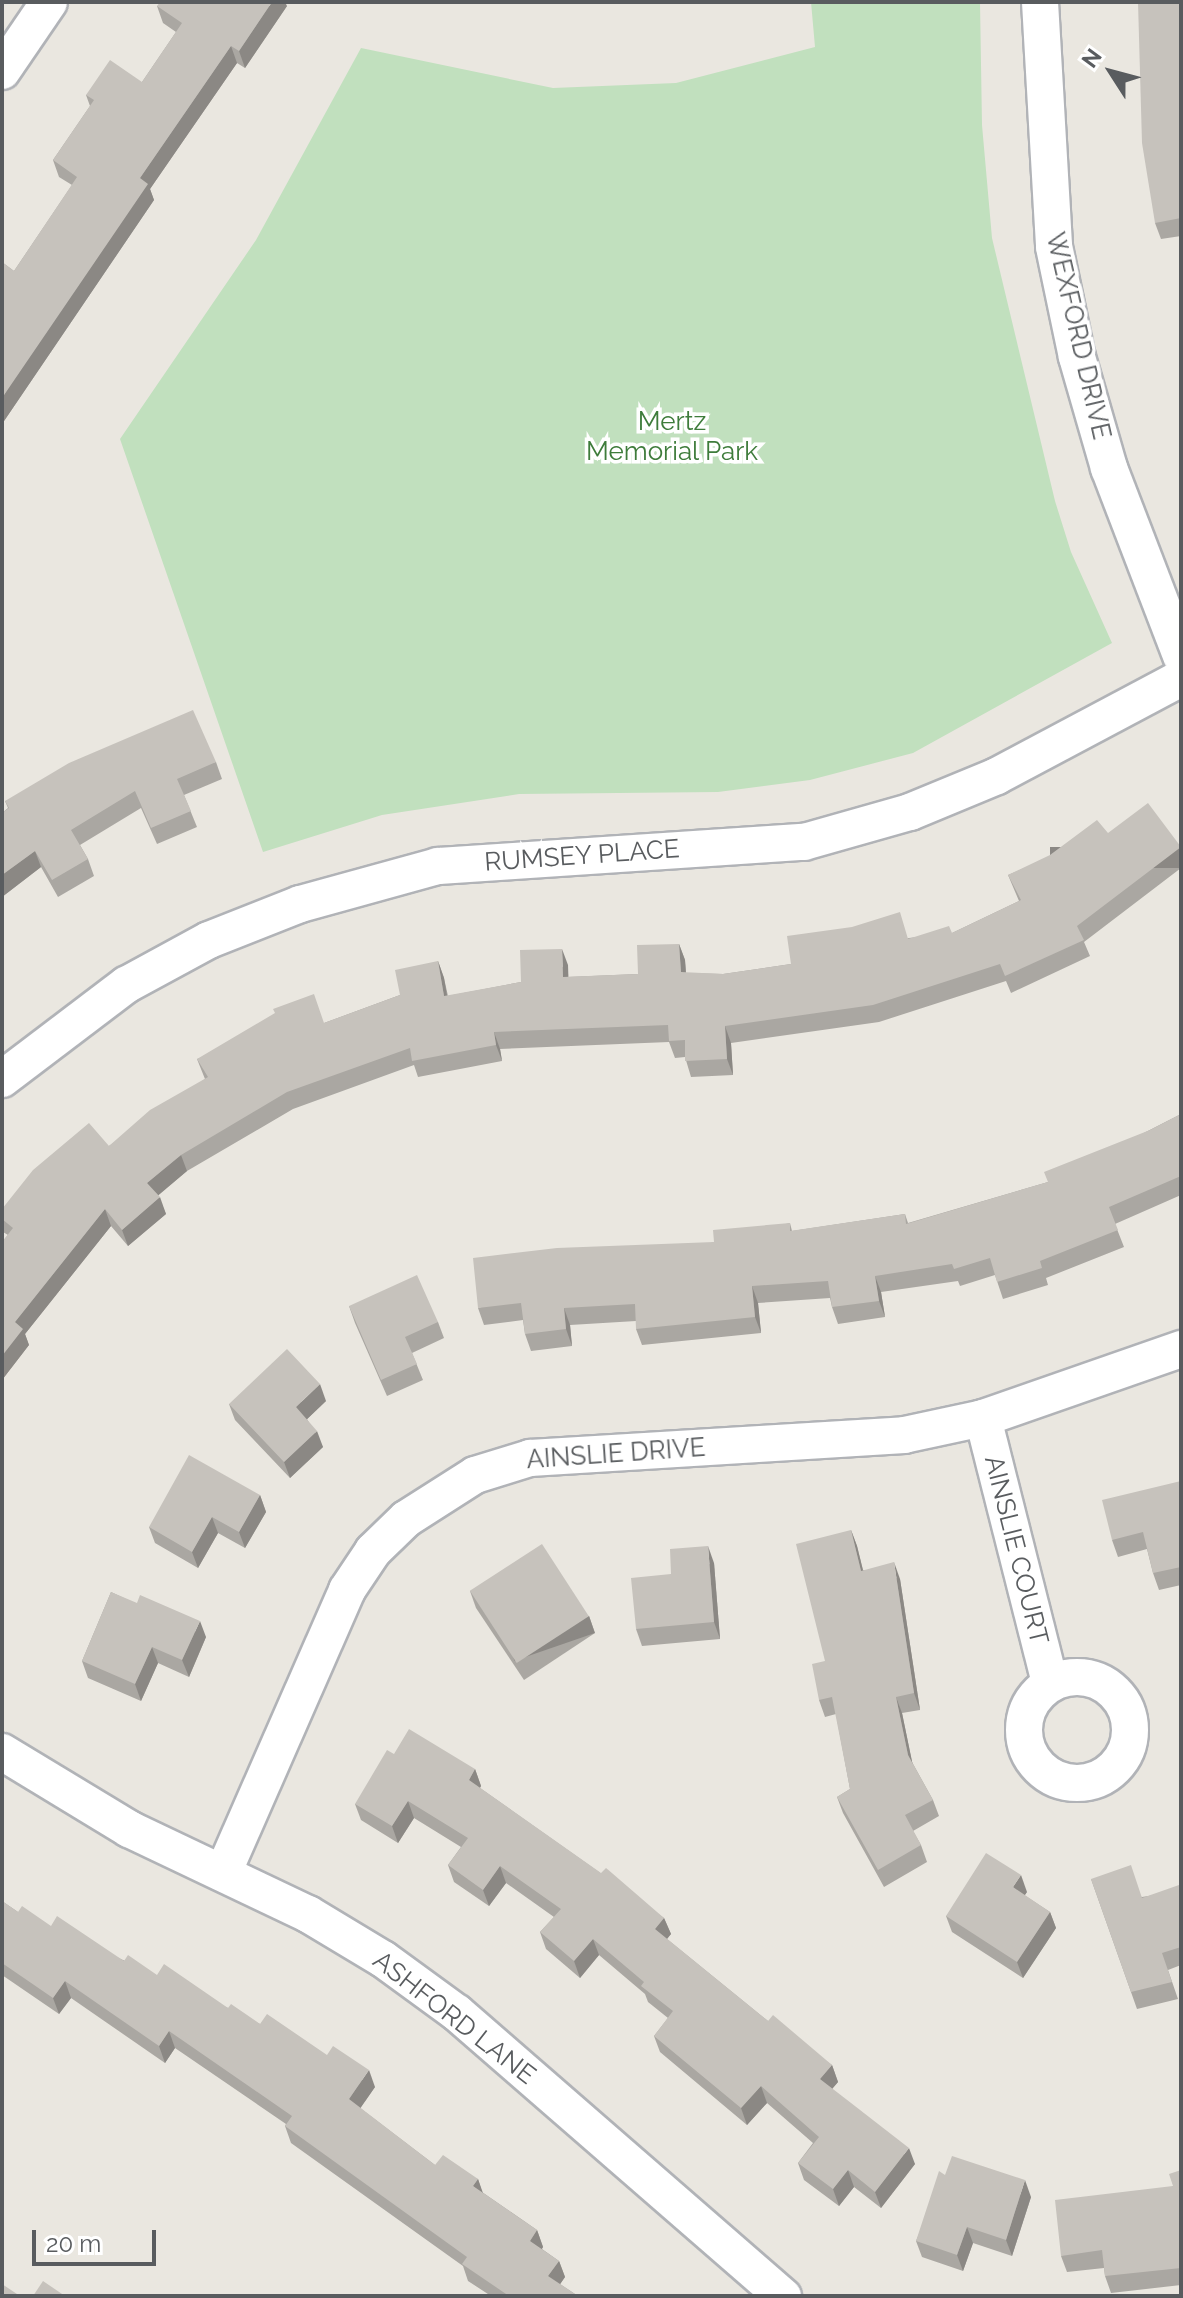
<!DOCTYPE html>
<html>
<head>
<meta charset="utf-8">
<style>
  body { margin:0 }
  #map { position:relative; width:1183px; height:2298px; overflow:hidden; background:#eae7e0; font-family:Raleway,sans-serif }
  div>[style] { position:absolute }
  .green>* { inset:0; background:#c1e0be }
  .roads { filter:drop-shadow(2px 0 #b1b3b7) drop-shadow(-2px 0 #b1b3b7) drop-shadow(0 2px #b1b3b7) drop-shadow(0 -2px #b1b3b7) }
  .street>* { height:36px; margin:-18px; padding:0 18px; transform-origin:18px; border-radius:18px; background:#fff }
  .street>.ring { margin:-18px; padding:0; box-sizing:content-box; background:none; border:36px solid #fff; border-radius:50% }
  .wall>* { inset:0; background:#aaa7a2 }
  .shaded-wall>* { inset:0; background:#8b8884; transform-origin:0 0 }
  .building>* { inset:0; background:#c6c2bc; transform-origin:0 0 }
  span { translate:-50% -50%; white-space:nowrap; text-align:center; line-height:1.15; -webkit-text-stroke:7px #fff; paint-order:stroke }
  .street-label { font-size:26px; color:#595c5f }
  .park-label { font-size:26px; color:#3e7c3b }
  .frame { position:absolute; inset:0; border:4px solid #595c5f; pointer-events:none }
  .north { position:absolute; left:1071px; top:32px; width:80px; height:80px; -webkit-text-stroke:6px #fff; paint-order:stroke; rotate:306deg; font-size:22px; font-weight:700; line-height:32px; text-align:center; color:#595c5f }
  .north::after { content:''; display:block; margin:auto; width:28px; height:36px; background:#595c5f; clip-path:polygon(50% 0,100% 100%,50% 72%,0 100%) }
  .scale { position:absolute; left:32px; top:2230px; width:124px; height:36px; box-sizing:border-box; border:4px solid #595c5f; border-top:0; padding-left:10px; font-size:24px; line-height:28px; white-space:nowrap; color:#595c5f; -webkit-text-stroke:6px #fff; paint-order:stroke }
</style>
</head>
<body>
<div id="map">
  <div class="green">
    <i style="clip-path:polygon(811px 2px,980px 2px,982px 125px,992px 238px,1055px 501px,1071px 552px,1112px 643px,913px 753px,810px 780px,718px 792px,519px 794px,382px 815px,263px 852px,120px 439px,256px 240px,361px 48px,553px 88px,676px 83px,815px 47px)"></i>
  </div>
  <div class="roads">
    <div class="street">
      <i style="left:1040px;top:2px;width:245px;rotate:86.7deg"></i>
      <i style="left:1054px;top:247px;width:112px;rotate:78.2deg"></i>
      <i style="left:1077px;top:357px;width:116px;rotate:73.9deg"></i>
      <i style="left:1109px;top:468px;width:201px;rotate:69deg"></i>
      <i style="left:2px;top:71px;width:83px;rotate:-55.7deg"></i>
      <i style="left:2px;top:1079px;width:156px;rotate:-37.2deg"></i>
      <i style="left:126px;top:985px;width:94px;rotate:-28.5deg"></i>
      <i style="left:209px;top:940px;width:98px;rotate:-21.6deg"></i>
      <i style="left:300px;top:904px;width:143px;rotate:-15.4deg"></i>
      <i style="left:438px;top:866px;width:367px;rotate:-3.8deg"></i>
      <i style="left:804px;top:842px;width:110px;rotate:-15.8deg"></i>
      <i style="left:910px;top:812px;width:94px;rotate:-22.5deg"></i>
      <i style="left:997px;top:776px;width:208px;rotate:-28deg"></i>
      <i style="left:983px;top:1418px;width:273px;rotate:75.8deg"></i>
      <i class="ring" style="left:1024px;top:1677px;width:70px;height:70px"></i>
      <i style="left:2px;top:1752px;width:149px;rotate:31.2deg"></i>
      <i style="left:129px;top:1829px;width:198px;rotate:25.4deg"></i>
      <i style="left:308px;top:1914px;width:87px;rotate:31deg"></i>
      <i style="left:383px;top:1959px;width:92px;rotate:36.1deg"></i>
      <i style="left:457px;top:2013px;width:432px;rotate:41deg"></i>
      <i style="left:223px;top:1873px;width:309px;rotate:-66.3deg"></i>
      <i style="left:347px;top:1590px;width:47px;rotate:-56.3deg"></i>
      <i style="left:373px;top:1551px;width:46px;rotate:-44.1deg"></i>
      <i style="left:406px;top:1519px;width:82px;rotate:-32.5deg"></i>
      <i style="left:475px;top:1475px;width:58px;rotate:-17.2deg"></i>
      <i style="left:530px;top:1458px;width:375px;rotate:-3.5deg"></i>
      <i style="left:904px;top:1435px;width:81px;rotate:-12.1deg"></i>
      <i style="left:983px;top:1418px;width:210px;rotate:-19.2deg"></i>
    </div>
  </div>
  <div class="wall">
    <i style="clip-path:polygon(1181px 2px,1181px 236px,1161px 239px,1155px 223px)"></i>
    <i style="clip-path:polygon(157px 6px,287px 6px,245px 68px,237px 63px,150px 189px,154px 200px,2px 424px,2px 262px,14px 271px,72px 185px,59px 177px,53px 160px,90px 106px,86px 95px,142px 82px,176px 32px,163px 23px)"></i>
    <i style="clip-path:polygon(216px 762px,222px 779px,184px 795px,197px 827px,157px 844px,141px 808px,80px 845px,88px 859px,94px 876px,58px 897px,41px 867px,2px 897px,2px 813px,8px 808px,5px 801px)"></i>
    <i style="clip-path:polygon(1108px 833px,1181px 847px,1181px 868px,1084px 942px,1090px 956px,1011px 993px,1006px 981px,879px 1022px,731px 1043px,733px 1075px,691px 1077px,685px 1057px,675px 1058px,669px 1042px,500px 1049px,502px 1061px,418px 1077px,414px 1065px,293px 1109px,187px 1171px,158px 1195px,166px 1214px,128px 1246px,111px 1226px,25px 1334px,29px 1345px,2px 1380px,2px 1242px,8px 1235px,3px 1232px,2px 1228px,2px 1209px,109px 1146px,205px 1079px,197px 1059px,324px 1023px,400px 995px,438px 961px,444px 978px,448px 996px,521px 982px,568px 965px,568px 977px,638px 974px,679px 944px,685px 960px,686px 973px,723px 974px,791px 964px,909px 938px,952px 933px,1019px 901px,1008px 875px)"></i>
    <i style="clip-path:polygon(1181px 1114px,1181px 1195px,1115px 1224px,1124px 1247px,1046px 1278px,1048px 1285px,1003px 1299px,995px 1275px,960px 1286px,958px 1281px,881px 1292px,885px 1317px,838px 1324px,832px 1307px,830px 1298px,758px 1303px,761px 1333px,642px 1345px,636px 1329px,636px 1321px,570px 1325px,572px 1346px,531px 1351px,525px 1334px,523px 1320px,484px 1325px,478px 1308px,714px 1242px,790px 1223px,792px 1231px,905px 1214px,908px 1223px,1048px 1182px)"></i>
    <i style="clip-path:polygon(349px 1306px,438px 1322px,444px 1338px,412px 1353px,423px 1380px,387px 1396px,355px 1323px)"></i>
    <i style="clip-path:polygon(326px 1401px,307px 1419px,323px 1447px,290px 1478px,235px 1420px,229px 1404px)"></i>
    <i style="clip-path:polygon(1181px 1481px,1181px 1585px,1159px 1590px,1153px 1573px,1147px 1549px,1118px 1557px,1112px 1540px)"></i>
    <i style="clip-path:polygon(260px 1495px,266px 1512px,245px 1548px,218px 1533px,198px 1568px,155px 1543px,149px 1527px)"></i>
    <i style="clip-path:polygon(851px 1530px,857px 1546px,863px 1570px,900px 1579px,920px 1710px,902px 1713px,912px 1762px,933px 1800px,939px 1816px,913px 1831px,921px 1845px,927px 1862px,884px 1887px,843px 1813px,837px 1797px,850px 1789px,836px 1714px,825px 1717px,819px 1700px,825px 1661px)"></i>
    <i style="clip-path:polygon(714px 1563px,720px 1639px,642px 1646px,636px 1629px,671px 1574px)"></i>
    <i style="clip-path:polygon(470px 1591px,589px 1616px,595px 1633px,524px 1680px,476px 1608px)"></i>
    <i style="clip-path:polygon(111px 1592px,206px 1637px,189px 1677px,158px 1663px,141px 1701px,88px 1678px,82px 1661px)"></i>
    <i style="clip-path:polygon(475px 1769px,481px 1786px,480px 1788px,664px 1918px,671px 1934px,667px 1939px,768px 2021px,832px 2065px,838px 2082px,832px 2089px,915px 2164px,881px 2208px,854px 2187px,839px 2206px,804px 2180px,798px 2163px,813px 2143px,767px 2103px,747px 2125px,660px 2052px,654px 2036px,668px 2018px,648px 2002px,645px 1994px,599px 1955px,580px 1978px,546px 1949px,540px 1932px,554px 1917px,506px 1883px,489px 1906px,454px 1882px,448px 1865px,461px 1847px,414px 1818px,398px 1843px,361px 1820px,355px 1804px)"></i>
    <i style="clip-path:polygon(1091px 1879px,1142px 1897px,1181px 1891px,1181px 1965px,1168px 1970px,1178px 1999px,1137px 2009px)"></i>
    <i style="clip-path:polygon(1027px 1892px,1024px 1895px,1050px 1912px,1056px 1928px,1023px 1978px,952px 1932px,946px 1916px)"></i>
    <i style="clip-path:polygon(2px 1901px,18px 1912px,228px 2008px,260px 2024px,375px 2087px,360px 2108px,435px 2165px,478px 2179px,482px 2192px,537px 2230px,543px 2247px,542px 2249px,559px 2261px,565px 2277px,560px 2284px,578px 2296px,491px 2296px,468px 2281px,463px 2266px,291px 2143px,285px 2126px,286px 2124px,175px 2048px,165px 2063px,71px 1998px,59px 2014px,2px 1975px)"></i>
    <i style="clip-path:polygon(1181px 2170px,1181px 2285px,1111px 2293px,1105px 2276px,1104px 2268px,1067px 2272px,1061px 2256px,1173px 2186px)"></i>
    <i style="clip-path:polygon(945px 2175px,1031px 2197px,1012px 2256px,973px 2243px,963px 2271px,922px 2257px,916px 2241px)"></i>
  </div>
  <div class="shaded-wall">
    <i style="clip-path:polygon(272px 2px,285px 2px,287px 6px,245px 68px,239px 51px)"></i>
    <i style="clip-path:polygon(231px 46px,237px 63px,150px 189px,154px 200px,2px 424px,2px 398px,140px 178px)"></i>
    <i style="left:1181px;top:847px;width:21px;height:131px;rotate:90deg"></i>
    <i style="clip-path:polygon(35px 851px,41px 867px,2px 897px,2px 875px)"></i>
    <i style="clip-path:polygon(679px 944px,685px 960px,687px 989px,681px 972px)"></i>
    <i style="clip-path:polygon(562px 949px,568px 965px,569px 994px,563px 977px)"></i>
    <i style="clip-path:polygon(438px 961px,444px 978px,450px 1013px,444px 996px)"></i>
    <i style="clip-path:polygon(725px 1026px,731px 1043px,733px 1075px,727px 1059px)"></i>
    <i style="clip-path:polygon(494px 1032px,500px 1049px,502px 1061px,496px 1045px)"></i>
    <i style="clip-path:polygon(181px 1155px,187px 1171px,154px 1199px,147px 1183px)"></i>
    <i style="clip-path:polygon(160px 1197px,166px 1214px,128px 1246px,122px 1230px)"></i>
    <i style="clip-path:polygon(105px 1209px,111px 1226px,25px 1334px,29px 1345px,2px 1380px,2px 1356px,15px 1322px)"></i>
    <i style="clip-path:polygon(875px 1276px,881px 1292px,885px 1317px,879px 1301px)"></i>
    <i style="clip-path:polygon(752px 1286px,758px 1303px,761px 1333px,755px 1317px)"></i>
    <i style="clip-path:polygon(564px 1308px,570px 1325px,572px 1346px,566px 1329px)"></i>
    <i style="clip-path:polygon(320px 1384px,326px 1401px,302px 1424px,296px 1407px)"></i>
    <i style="clip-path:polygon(317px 1431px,323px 1447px,290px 1478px,284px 1462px)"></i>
    <i style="clip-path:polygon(260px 1495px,266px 1512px,245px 1548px,239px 1532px)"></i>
    <i style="clip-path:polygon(212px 1517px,218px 1533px,198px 1568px,192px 1552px)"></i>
    <i style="clip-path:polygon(851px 1530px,857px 1546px,867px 1587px,861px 1571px)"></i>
    <i style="clip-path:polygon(708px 1546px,714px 1563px,720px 1639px,714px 1622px)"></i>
    <i style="clip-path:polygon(894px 1562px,900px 1579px,920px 1710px,914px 1693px)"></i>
    <i style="left:589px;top:1616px;width:18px;height:85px;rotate:71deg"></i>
    <i style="clip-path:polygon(200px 1621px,206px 1637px,189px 1677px,182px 1660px)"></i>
    <i style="clip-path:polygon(152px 1647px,158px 1663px,141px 1701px,135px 1684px)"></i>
    <i style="clip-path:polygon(896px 1697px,902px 1713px,914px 1771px,908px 1755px)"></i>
    <i style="clip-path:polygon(475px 1769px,481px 1786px,475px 1796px,469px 1780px)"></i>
    <i style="clip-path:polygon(408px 1801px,414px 1818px,398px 1843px,392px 1826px)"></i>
    <i style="clip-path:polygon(500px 1866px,506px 1883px,489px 1906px,483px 1890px)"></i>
    <i style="clip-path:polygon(1021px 1875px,1027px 1892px,1019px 1904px,1013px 1887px)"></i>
    <i style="clip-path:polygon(1050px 1912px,1056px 1928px,1023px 1978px,1017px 1962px)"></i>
    <i style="clip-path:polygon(664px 1918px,671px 1934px,661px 1946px,655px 1929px)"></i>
    <i style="clip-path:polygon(593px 1939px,599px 1955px,580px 1978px,574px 1961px)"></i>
    <i style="clip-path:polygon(65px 1981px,71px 1998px,59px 2014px,53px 1998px)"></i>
    <i style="clip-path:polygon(169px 2031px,175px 2048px,165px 2063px,159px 2046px)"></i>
    <i style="clip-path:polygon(832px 2065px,838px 2082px,826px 2096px,820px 2079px)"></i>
    <i style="clip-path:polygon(369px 2070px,375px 2087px,355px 2116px,349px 2099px)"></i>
    <i style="clip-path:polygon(761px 2086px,767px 2103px,747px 2125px,741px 2108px)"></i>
    <i style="clip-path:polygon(909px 2148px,915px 2164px,881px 2208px,875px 2192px)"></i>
    <i style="clip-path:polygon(848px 2170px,854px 2187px,839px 2206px,833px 2189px)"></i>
    <i style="clip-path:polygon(478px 2179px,484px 2196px,473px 2186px)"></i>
    <i style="clip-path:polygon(1025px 2180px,1031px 2197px,1012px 2256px,1006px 2240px)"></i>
    <i style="clip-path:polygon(967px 2227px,973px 2243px,963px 2271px,957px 2255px)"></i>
    <i style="clip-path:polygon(537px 2230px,543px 2247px,536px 2257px,530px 2241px)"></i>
    <i style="clip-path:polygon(559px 2261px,565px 2277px,554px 2293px,548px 2276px)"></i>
  </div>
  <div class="building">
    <i style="clip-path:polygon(160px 2px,272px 2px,239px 51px,231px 46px,140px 178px,148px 184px,2px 398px,2px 262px,14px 271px,77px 177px,53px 160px,94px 100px,86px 95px,110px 60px,142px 82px,182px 23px,157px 6px)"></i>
    <i style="clip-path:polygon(1138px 2px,1181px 2px,1181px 218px,1155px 223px,1142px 143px)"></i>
    <i style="clip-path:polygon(193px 710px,216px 762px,177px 779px,191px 811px,151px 828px,135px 791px,71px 830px,88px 859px,52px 880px,35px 851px,2px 875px,2px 813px,9px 808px,5px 801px,69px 763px)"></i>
    <i style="clip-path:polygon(1148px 803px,1181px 847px,1077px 926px,1084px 940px,1005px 976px,1000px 964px,873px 1005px,725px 1026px,727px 1059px,685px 1061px,685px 1040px,669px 1041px,668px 1025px,494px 1032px,496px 1045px,412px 1061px,410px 1048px,287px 1092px,181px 1155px,147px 1183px,160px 1197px,122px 1230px,105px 1209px,15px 1322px,23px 1329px,2px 1356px,2px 1242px,13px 1228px,2px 1219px,2px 1209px,33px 1170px,89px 1123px,109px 1146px,150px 1110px,208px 1077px,197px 1059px,275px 1013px,273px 1009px,314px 994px,324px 1023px,400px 995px,395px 970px,438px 961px,444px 996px,521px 982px,520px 950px,562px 949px,563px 977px,638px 974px,637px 945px,679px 944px,681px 972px,723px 974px,791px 964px,787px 936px,852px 927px,900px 912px,908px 939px,949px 926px,952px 933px,1021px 900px,1008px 875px,1050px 855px,1097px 820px,1108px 833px)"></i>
    <i style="clip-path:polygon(1181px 1114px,1181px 1176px,1109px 1207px,1118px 1230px,1040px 1261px,1042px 1268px,997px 1282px,990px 1258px,954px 1269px,952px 1264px,875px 1276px,879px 1301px,832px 1307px,828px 1281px,752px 1286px,755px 1317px,636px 1329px,635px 1304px,564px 1308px,566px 1329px,525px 1334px,521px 1303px,478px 1308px,473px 1258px,557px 1248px,714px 1242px,713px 1230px,790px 1223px,790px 1231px,905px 1214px,906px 1224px,1048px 1182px,1044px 1172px,1150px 1130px)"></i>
    <i style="clip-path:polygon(417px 1275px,438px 1322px,405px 1337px,417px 1364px,381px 1380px,349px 1306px)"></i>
    <i style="clip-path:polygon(287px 1349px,320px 1384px,296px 1407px,317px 1431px,284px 1462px,229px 1404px)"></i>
    <i style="clip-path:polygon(189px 1455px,260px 1495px,239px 1532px,212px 1517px,192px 1552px,149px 1527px)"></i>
    <i style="clip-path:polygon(1181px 1481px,1181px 1567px,1153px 1573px,1143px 1532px,1112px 1540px,1102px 1500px)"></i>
    <i style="clip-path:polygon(851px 1530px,861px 1571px,894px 1562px,914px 1693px,896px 1697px,908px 1755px,933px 1800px,905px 1815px,921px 1845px,878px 1870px,837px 1797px,850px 1789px,832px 1697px,819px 1700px,812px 1664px,825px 1661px,796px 1544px)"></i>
    <i style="left:542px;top:1544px;width:86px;height:86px;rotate:57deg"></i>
    <i style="clip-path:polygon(708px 1546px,714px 1622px,636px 1629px,631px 1578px,671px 1574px,670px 1549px)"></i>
    <i style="clip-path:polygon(111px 1592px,137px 1603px,140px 1595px,200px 1621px,182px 1660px,152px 1647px,135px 1684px,82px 1661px)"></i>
    <i style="clip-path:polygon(409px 1729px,475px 1769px,469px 1780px,601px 1873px,606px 1868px,664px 1918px,655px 1929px,768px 2021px,773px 2015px,832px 2065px,820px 2079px,909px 2148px,875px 2192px,848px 2170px,833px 2189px,798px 2163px,819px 2137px,761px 2086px,741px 2108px,654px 2036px,673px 2011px,641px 1986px,644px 1982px,593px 1939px,574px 1961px,540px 1932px,561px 1909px,500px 1866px,483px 1890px,448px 1865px,468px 1838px,408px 1801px,392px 1826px,355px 1804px,387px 1750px,394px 1754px)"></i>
    <i style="clip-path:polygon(986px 1853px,1021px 1875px,1013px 1887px,1050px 1912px,1017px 1962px,946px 1916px)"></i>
    <i style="clip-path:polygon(1131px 1865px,1142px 1898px,1179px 1885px,1181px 1892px,1181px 1947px,1162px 1953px,1172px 1982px,1131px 1992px,1091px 1879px)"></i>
    <i style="clip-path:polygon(2px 1901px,18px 1912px,22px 1906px,51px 1926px,57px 1916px,124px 1961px,128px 1955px,157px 1975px,164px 1964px,228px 2008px,231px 2004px,260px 2024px,267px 2014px,327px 2055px,333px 2046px,369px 2070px,349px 2099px,435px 2165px,443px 2155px,478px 2179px,473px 2186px,537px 2230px,530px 2241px,559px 2261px,548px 2276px,578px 2296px,509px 2296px,462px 2264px,467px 2257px,285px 2126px,292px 2116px,169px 2031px,159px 2046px,65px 1981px,53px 1998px,2px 1963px)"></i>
    <i style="clip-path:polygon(952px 2156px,1025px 2180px,1006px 2240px,967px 2227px,957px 2255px,916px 2241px,939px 2171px,945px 2175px)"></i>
    <i style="clip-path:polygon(1181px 2170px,1181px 2268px,1105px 2276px,1102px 2250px,1061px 2256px,1055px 2200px,1173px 2186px,1169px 2174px)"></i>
    <i style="clip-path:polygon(43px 2281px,65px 2296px,33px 2296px)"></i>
    <i style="clip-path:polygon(2px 2284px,20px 2296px,2px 2296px)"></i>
  </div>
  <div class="street-label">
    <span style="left:1078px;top:336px;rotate:77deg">WEXFORD DRIVE</span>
    <span style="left:582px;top:856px;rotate:-4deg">RUMSEY PLACE</span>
    <span style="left:616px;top:1454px;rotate:-4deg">AINSLIE DRIVE</span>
    <span style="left:1016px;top:1550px;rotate:76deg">AINSLIE COURT</span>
    <span style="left:454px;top:2018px;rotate:38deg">ASHFORD LANE</span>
  </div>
  <div class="park-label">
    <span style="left:672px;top:437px">Mertz<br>Memorial Park</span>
  </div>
  <div class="frame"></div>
  <div class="north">N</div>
  <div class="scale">20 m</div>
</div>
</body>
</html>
